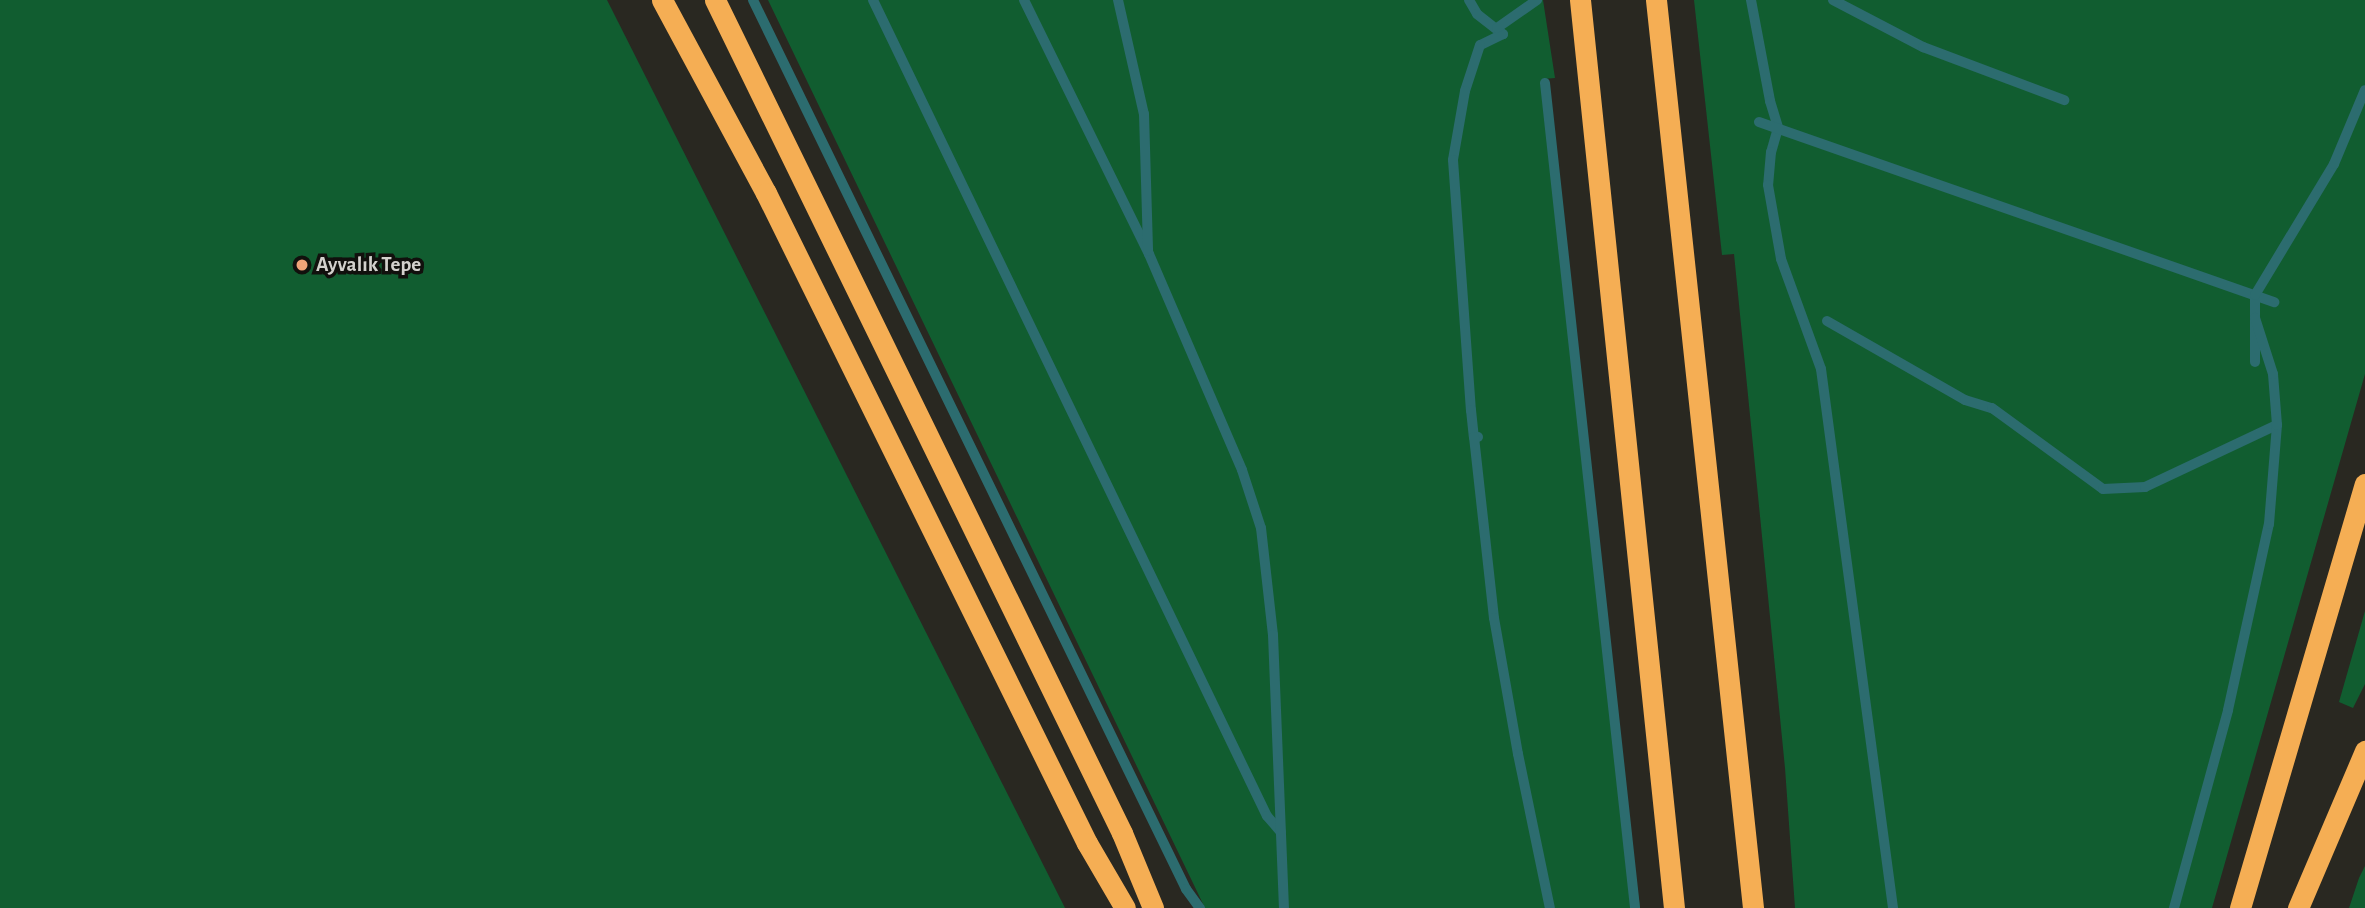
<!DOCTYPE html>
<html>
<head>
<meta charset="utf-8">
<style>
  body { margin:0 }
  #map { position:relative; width:2365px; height:908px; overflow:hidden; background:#292821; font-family:"Alegreya Sans",sans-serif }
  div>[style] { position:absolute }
  .green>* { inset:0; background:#115d30 }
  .stream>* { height:10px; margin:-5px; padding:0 5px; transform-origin:5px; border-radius:5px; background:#2c6c6f }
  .motorway>* { height:21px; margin:-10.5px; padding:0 10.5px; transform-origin:10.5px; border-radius:10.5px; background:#f5ae54 }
  .dots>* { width:19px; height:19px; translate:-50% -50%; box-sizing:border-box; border:4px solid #11100d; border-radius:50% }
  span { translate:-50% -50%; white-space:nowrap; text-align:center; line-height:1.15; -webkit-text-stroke:7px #11100d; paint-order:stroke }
  .poi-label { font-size:21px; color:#d3d1cd; font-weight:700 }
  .left { translate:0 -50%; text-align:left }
</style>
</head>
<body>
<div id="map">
  <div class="green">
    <i style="clip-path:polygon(0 0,607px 0,1065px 908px,0 908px)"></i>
    <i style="clip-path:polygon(768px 0,1543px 0,1555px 78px,1543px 79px,1591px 536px,1640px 908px,1205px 908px)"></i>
    <i style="clip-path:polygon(1694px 0,2365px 0,2365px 374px,2212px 908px,1795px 908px,1785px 768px,1734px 254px,1722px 255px)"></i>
    <i style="clip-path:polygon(2365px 611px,2365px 684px,2353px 708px,2339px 702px)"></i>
    <i style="clip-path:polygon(2365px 866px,2365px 908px,2349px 908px,2359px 878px)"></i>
  </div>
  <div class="stream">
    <i style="left:753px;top:0;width:989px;rotate:64.03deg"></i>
    <i style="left:1186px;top:889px;width:24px;rotate:54deg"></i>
    <i style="left:873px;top:0;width:906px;rotate:64.23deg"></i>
    <i style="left:1267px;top:816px;width:21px;rotate:49deg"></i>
    <i style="left:1024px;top:0;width:283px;rotate:63.8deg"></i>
    <i style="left:1149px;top:254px;width:235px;rotate:66.7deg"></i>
    <i style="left:1242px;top:470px;width:61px;rotate:71.9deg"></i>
    <i style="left:1261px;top:528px;width:108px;rotate:83.6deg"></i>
    <i style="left:1273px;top:635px;width:273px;rotate:87.7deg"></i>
    <i style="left:1118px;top:0;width:117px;rotate:77.2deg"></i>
    <i style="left:1144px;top:114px;width:137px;rotate:88.3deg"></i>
    <i style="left:1469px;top:0;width:16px;rotate:60deg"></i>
    <i style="left:1477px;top:14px;width:33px;rotate:38deg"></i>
    <i style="left:1503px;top:34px;width:25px;rotate:154deg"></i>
    <i style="left:1480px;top:45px;width:48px;rotate:108.1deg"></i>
    <i style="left:1465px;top:91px;width:70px;rotate:99.9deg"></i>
    <i style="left:1453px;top:160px;width:251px;rotate:85.9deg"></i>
    <i style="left:1471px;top:410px;width:27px;rotate:84deg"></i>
    <i style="left:1474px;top:437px;width:4px"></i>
    <i style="left:1751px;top:0;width:103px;rotate:79.3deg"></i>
    <i style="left:1770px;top:101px;width:28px;rotate:73deg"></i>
    <i style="left:1778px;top:128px;width:25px;rotate:106deg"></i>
    <i style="left:1771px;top:152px;width:33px;rotate:95deg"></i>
    <i style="left:1768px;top:185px;width:75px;rotate:80deg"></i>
    <i style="left:1781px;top:259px;width:117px;rotate:70deg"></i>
    <i style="left:1821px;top:369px;width:544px;rotate:82.39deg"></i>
    <i style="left:1833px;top:0;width:102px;rotate:27.6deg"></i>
    <i style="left:1923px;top:47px;width:151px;rotate:20.6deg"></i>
    <i style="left:1497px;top:28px;width:49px;rotate:-35deg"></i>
    <i style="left:1545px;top:83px;width:830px;rotate:83.77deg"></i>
    <i style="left:1759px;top:122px;width:546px;rotate:19.27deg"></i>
    <i style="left:1827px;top:321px;width:159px;rotate:29.8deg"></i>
    <i style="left:1965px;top:400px;width:28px;rotate:17deg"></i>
    <i style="left:1992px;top:408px;width:137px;rotate:36.1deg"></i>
    <i style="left:2103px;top:489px;width:42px;rotate:-2.7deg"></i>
    <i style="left:2145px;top:487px;width:146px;rotate:-25.2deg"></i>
    <i style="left:2255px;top:362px;width:67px;rotate:-90deg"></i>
    <i style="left:2255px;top:295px;width:153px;rotate:-58.9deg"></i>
    <i style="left:2334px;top:164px;width:80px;rotate:-67.3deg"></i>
    <i style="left:1474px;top:437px;width:182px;rotate:83.7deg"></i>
    <i style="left:1494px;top:618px;width:138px;rotate:80deg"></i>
    <i style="left:1518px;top:754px;width:157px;rotate:78.3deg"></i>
    <i style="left:2174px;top:908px;width:205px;rotate:-74.7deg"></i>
    <i style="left:2228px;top:710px;width:190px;rotate:-77.6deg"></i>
    <i style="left:2269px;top:524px;width:99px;rotate:-85.4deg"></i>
    <i style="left:2277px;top:425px;width:51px;rotate:-94.5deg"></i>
    <i style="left:2273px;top:374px;width:59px;rotate:-107.8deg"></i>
  </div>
  <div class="motorway">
    <i style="left:662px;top:0;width:219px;rotate:61.7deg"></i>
    <i style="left:766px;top:193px;width:725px;rotate:63.72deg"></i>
    <i style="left:1087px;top:843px;width:75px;rotate:59.7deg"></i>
    <i style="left:715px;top:0;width:927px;rotate:63.96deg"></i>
    <i style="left:1122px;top:833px;width:81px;rotate:67.5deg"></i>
    <i style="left:1580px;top:0;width:913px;rotate:84.09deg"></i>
    <i style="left:1656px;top:0;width:913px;rotate:83.9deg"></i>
    <i style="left:2240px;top:908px;width:442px;rotate:-73.6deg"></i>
    <i style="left:2298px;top:908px;width:171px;rotate:-66.9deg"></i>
  </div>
  <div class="dots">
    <i style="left:302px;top:265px;background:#efa378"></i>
  </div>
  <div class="poi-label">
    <span class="left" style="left:316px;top:265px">Ayvalık Tepe</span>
  </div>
</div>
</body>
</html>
